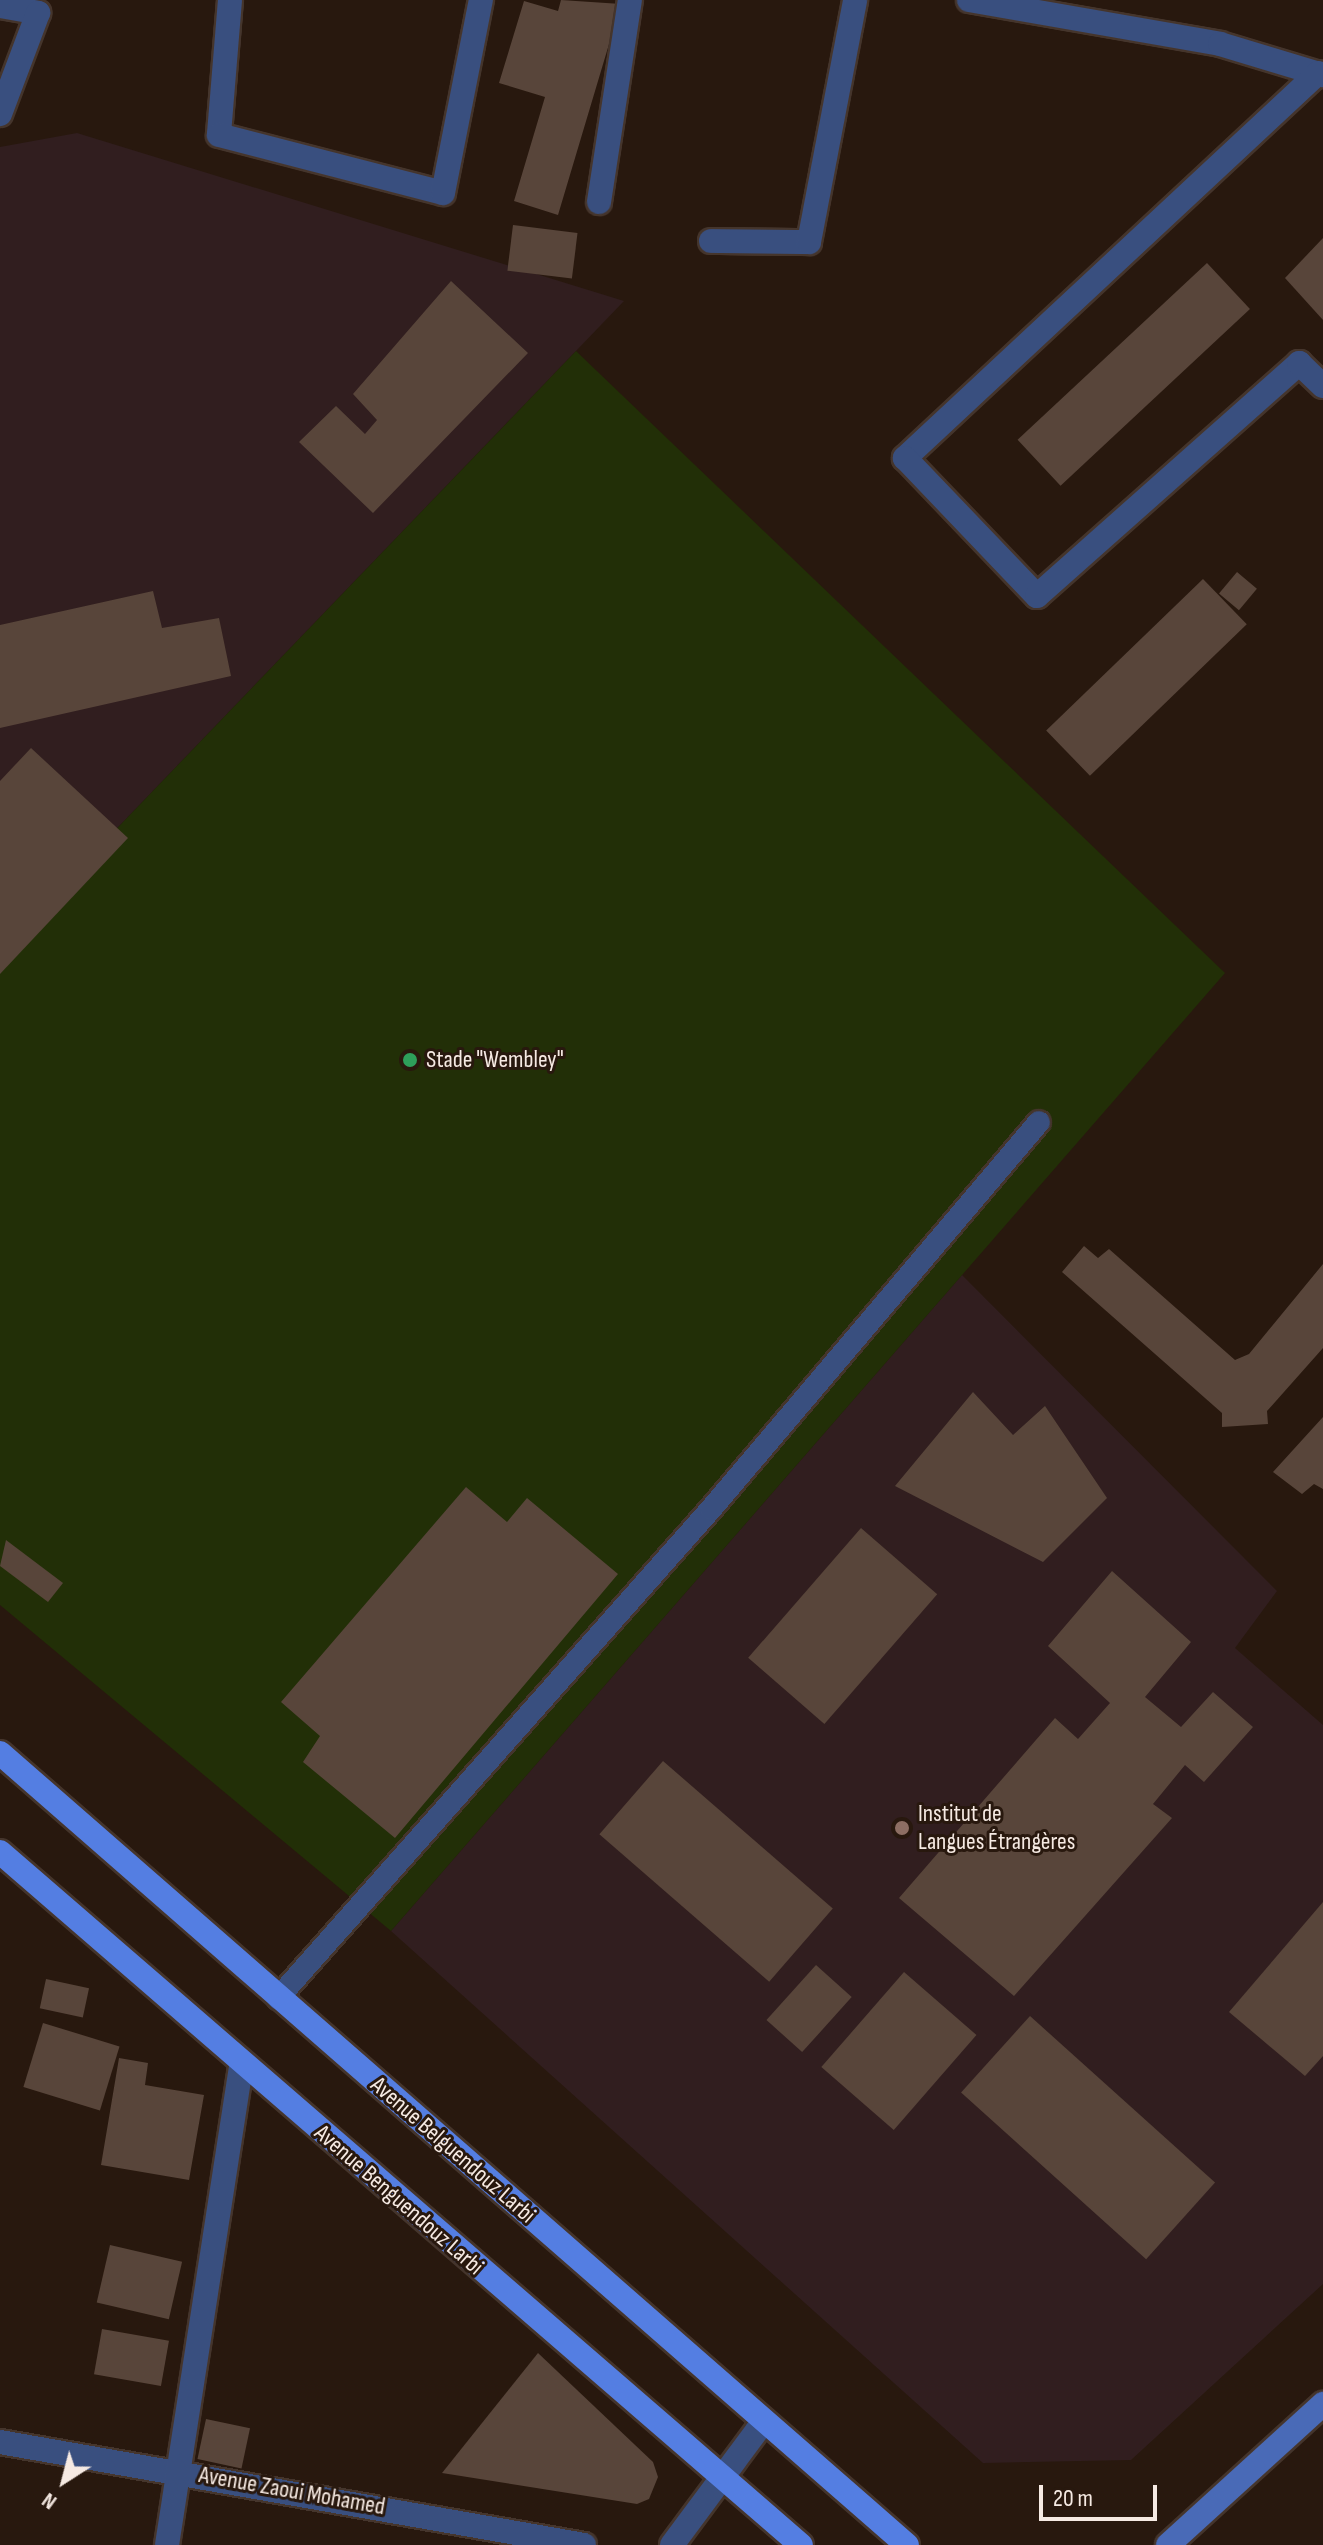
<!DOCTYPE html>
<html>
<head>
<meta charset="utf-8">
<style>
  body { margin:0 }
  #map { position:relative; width:1323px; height:2545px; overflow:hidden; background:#28180e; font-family:"Sofia Sans Condensed",sans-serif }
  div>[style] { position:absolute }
  .education>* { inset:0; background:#311e1f }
  .green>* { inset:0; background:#222f07 }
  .building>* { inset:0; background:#58453a; transform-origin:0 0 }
  .roads { filter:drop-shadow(2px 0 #45352c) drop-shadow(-2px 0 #45352c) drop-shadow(0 2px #45352c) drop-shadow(0 -2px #45352c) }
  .lane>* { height:22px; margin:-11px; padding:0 11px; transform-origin:11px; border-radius:11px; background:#394f7f }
  .street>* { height:24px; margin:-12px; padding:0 12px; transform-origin:12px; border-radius:12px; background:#394f7f }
  .secondary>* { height:24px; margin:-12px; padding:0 12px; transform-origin:12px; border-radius:12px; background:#496ab7 }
  .primary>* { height:24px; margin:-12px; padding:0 12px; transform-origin:12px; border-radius:12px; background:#547ee2 }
  .dots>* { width:22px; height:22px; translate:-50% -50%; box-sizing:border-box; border:4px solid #28180e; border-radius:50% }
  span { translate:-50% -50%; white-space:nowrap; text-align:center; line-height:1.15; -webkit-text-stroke:6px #28180e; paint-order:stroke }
  .poi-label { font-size:24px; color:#f6eae3 }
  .left { translate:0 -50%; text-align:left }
  .street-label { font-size:24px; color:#f6eae3 }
  .north { position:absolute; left:24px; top:2441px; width:80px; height:80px; -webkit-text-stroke:6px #28180e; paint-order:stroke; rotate:216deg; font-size:22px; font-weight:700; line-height:32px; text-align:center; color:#f6eae3 }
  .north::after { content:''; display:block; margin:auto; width:28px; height:36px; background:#f6eae3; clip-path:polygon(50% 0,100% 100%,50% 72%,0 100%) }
  .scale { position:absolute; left:1039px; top:2485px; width:118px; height:36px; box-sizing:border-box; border:4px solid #f6eae3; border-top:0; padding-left:10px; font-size:24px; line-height:28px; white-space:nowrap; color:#f6eae3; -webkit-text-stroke:6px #28180e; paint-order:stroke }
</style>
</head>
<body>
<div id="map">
  <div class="education">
    <i style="clip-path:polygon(77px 133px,624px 301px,0 950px,0 147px)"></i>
    <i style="clip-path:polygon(962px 1275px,1277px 1591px,1235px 1648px,1323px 1725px,1323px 2284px,1131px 2460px,983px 2463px,391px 1931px)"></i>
  </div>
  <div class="green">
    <i style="clip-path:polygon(576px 351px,1225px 973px,391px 1931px,0 1605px,0 950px)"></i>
  </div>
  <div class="building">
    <i style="clip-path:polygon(561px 0,621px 4px,558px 215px,514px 201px,545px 97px,499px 83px,524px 1px,558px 11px)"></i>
    <i style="left:513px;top:225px;width:65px;height:46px;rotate:7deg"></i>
    <i style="clip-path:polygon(1323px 238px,1323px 320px,1285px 278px)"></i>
    <i style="left:1207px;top:263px;width:63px;height:259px;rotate:47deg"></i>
    <i style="clip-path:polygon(451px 281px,528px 353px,373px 513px,299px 442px,336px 406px,365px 434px,377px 420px,353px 394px)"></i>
    <i style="left:1237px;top:572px;width:26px;height:28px;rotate:40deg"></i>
    <i style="left:1203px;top:579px;width:63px;height:218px;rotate:46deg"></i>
    <i style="clip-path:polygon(153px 591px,162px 628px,219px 618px,231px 676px,0 728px,0 625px)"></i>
    <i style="clip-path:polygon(31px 748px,128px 838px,0 974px,0 781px)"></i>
    <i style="clip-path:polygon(1084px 1246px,1098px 1258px,1109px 1249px,1235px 1360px,1249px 1354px,1323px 1264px,1323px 1348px,1267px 1411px,1268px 1424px,1222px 1427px,1222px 1413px,1062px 1272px)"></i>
    <i style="clip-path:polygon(973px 1392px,1013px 1435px,1045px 1406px,1107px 1498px,1043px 1562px,895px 1486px)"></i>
    <i style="clip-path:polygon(1323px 1417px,1323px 1489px,1314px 1484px,1302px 1494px,1273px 1472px)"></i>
    <i style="clip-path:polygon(466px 1487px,507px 1522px,527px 1498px,618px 1574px,395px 1838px,303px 1762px,320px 1736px,281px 1702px)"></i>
    <i style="left:861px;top:1528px;width:101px;height:172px;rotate:41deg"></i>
    <i style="clip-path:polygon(6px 1540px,63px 1583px,48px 1602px,0 1566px)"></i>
    <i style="clip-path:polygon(1112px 1571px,1191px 1642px,1145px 1697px,1181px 1727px,1213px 1692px,1253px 1727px,1204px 1782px,1185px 1765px,1153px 1804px,1172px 1818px,1014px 1996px,899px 1898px,1055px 1718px,1078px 1739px,1110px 1703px,1048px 1646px)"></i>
    <i style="left:663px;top:1761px;width:225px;height:97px;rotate:41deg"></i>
    <i style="clip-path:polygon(1323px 1902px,1323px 2056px,1305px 2076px,1229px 2012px)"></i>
    <i style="left:816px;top:1965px;width:48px;height:74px;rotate:42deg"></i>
    <i style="left:904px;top:1972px;width:96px;height:126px;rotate:41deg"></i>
    <i style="left:46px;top:1979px;width:44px;height:30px;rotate:12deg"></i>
    <i style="left:1030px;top:2016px;width:249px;height:103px;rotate:42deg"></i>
    <i style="left:43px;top:2023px;width:80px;height:67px;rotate:17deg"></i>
    <i style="clip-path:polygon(119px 2058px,148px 2063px,145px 2085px,204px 2095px,189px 2180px,101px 2165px)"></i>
    <i style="left:110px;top:2245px;width:74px;height:59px;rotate:13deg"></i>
    <i style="left:102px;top:2329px;width:68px;height:46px;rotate:10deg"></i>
    <i style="clip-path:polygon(538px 2353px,653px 2462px,658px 2477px,649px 2499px,637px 2504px,442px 2473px)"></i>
    <i style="left:206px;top:2419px;width:45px;height:41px;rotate:12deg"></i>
  </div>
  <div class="roads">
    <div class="lane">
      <i style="left:278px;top:1998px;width:653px;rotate:-48.48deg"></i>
      <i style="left:711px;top:1509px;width:507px;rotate:-49.72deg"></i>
    </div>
    <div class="street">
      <i style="left:230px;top:0;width:135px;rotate:94.7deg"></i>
      <i style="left:219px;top:135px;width:231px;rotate:14.5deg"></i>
      <i style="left:443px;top:193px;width:197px;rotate:-78.9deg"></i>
      <i style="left:969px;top:0;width:255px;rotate:9.9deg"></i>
      <i style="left:1220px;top:44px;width:108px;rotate:16.8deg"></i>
      <i style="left:0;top:6px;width:39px;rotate:10deg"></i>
      <i style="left:38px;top:13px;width:108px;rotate:110.6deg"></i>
      <i style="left:1318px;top:73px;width:565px;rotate:137.01deg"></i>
      <i style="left:905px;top:458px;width:191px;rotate:46.3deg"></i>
      <i style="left:1037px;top:596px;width:351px;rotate:-41.6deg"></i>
      <i style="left:1299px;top:363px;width:33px;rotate:44deg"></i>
      <i style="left:599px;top:202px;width:204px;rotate:-81.3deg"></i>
      <i style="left:711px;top:241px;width:98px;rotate:0.6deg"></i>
      <i style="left:809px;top:242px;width:246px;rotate:-79.2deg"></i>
      <i style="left:0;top:2442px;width:593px;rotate:10deg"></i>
      <i style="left:167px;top:2545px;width:486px;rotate:-81.2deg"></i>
      <i style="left:672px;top:2545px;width:154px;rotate:-53.4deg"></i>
    </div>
    <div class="secondary">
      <i style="left:1168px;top:2545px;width:210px;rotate:-42.3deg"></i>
    </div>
    <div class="primary">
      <i style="left:0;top:1753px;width:1204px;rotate:41.13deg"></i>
      <i style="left:0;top:1852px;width:1059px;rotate:40.87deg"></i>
    </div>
  </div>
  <div class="dots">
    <i style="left:410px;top:1060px;background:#2e9e5b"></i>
    <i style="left:902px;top:1828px;background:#8d6e63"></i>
  </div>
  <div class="poi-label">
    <span class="left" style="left:426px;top:1060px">Stade "Wembley"</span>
    <span class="left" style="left:918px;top:1828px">Institut de<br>Langues Étrangères</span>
  </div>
  <div class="street-label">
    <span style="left:453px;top:2150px;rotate:41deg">Avenue Belguendouz Larbi</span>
    <span style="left:399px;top:2200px;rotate:41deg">Avenue Benguendouz Larbi</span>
    <span style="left:292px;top:2491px;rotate:10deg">Avenue Zaoui Mohamed</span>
  </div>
  <div class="north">N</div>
  <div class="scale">20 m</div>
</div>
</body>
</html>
